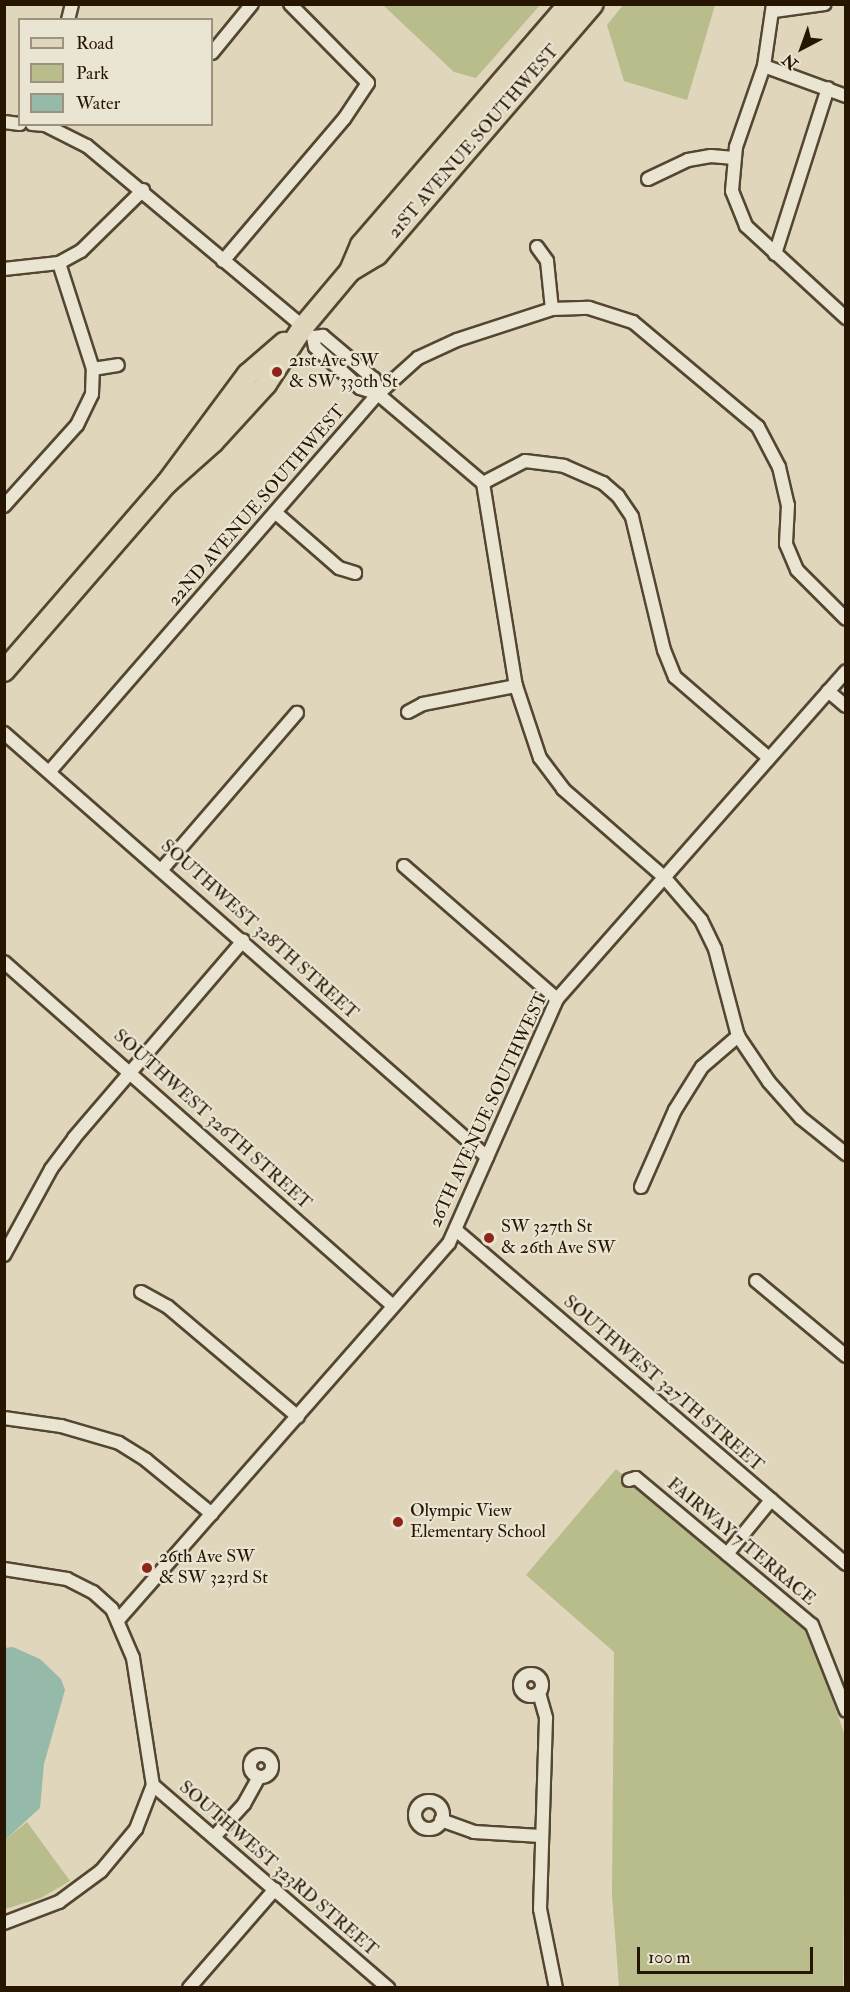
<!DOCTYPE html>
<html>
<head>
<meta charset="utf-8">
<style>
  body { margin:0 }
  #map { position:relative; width:850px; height:1992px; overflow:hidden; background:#dfd6bb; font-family:"IM FELL Double Pica",serif }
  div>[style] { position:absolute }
  .green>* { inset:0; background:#b9bc8b }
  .water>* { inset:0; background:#95baaa }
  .roads { filter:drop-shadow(2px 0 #544630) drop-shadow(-2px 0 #544630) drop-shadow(0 2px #544630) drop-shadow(0 -2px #544630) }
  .minor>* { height:12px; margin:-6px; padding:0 6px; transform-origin:6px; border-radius:6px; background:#eae4d3 }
  .minor>.ring { margin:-6px; padding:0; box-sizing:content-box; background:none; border:12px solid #eae4d3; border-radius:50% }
  .primary>* { height:20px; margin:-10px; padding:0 10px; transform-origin:10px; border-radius:10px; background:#dfd6bb }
  .dots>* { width:16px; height:16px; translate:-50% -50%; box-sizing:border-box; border:3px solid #eae4d3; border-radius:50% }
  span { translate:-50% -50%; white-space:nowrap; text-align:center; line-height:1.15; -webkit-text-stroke:4.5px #eae4d3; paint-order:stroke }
  .street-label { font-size:18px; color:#261601 }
  .poi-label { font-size:18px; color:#261601 }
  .left { translate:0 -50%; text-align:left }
  .frame { position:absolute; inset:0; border:6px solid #261601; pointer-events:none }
  .legend { position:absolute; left:18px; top:18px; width:195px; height:108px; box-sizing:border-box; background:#eae4d3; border:2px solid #9c927f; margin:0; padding:8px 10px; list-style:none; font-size:18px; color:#261601 }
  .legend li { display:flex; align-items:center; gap:12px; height:30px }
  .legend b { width:30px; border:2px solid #9c927f }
  .north { position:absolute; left:772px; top:18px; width:60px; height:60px; -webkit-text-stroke:4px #eae4d3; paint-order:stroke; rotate:221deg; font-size:16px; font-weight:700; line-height:24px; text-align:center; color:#261601 }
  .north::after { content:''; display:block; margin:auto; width:21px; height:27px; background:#261601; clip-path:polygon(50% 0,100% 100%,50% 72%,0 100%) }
  .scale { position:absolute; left:637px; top:1947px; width:176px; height:27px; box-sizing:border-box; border:3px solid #261601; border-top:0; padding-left:8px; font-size:18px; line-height:21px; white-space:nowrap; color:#261601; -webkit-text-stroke:4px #eae4d3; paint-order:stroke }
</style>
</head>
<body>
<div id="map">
  <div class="green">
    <i style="clip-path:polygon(624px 4px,715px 5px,687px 100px,624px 81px,607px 25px)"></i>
    <i style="clip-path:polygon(383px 5px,540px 5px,476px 78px,454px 72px)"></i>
    <i style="clip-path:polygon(616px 1469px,808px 1630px,845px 1736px,843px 1987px,619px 1987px,612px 1895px,614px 1652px,526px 1575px)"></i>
    <i style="clip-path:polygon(27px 1822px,70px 1881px,41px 1898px,5px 1909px,5px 1840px)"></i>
  </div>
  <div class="water">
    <i style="clip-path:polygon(13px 1647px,40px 1659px,61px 1679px,65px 1690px,44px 1764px,40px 1808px,5px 1840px,4px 1648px)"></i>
  </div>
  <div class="roads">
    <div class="minor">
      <i style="left:773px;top:4px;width:63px;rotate:98.3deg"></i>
      <i style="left:764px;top:66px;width:86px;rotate:109.1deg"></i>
      <i style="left:736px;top:147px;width:44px;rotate:95.2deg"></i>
      <i style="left:732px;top:191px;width:38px;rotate:68deg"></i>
      <i style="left:746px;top:226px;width:136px;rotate:42.6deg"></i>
      <i style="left:774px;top:11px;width:51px;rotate:-7.8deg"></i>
      <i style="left:68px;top:20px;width:16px;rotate:-76deg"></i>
      <i style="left:212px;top:53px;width:63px;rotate:-50.8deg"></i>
      <i style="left:764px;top:66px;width:87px;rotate:20.1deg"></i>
      <i style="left:4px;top:122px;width:16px;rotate:7deg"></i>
      <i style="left:32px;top:124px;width:13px;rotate:4deg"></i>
      <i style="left:45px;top:125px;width:47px;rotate:26.6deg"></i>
      <i style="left:87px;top:146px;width:287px;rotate:39.9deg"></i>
      <i style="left:648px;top:179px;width:44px;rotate:-25.4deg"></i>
      <i style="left:688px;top:160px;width:23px;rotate:-10deg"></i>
      <i style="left:711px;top:156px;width:23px;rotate:5deg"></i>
      <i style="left:537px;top:247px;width:17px;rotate:54deg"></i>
      <i style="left:547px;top:261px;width:48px;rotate:84.1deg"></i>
      <i style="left:775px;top:254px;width:174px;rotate:-72.3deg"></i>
      <i style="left:223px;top:261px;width:187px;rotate:-49.6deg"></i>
      <i style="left:344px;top:119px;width:43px;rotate:-56.3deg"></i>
      <i style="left:368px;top:83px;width:111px;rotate:-134.6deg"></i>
      <i style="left:4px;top:269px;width:55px;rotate:-6.2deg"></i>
      <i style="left:59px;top:263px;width:25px;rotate:-29deg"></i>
      <i style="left:81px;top:251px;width:87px;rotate:-44.5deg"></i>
      <i style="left:93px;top:369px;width:25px;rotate:-9deg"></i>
      <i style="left:378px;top:394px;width:16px;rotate:-105deg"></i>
      <i style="left:374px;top:379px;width:67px;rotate:-139.9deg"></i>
      <i style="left:323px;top:336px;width:10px;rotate:174deg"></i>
      <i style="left:313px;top:337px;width:10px;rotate:79deg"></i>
      <i style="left:315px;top:347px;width:61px;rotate:42.3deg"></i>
      <i style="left:360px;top:388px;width:19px;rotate:18deg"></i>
      <i style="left:378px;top:394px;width:138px;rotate:40.3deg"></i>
      <i style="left:483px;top:483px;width:206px;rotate:80.8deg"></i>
      <i style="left:516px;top:686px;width:76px;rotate:71.6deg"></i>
      <i style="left:540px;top:758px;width:39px;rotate:53deg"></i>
      <i style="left:563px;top:789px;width:134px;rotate:41.1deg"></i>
      <i style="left:664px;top:877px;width:57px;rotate:49.3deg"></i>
      <i style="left:701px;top:920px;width:32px;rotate:64deg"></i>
      <i style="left:715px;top:949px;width:90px;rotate:75.2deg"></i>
      <i style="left:738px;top:1036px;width:55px;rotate:56deg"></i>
      <i style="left:769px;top:1082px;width:48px;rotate:48.4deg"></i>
      <i style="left:801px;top:1118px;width:58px;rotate:38.7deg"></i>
      <i style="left:483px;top:483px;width:47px;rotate:-27.6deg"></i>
      <i style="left:525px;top:461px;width:39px;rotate:7deg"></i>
      <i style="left:564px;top:466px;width:43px;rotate:23.6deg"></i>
      <i style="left:603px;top:483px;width:20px;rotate:41deg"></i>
      <i style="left:618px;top:496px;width:25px;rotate:56deg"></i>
      <i style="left:632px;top:517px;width:137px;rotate:76.5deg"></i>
      <i style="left:664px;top:650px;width:29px;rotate:68deg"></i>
      <i style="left:675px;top:677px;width:124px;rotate:40.8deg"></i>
      <i style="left:4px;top:506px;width:109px;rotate:-48deg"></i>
      <i style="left:77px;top:425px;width:34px;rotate:-64deg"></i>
      <i style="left:92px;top:394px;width:25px;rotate:-88deg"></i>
      <i style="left:93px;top:369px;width:111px;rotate:-107.8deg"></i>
      <i style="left:276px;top:513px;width:84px;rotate:41.1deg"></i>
      <i style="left:339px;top:568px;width:17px;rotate:17deg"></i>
      <i style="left:828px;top:691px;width:23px;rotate:40deg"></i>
      <i style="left:408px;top:712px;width:17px;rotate:-28deg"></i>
      <i style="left:423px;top:704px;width:95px;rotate:-11deg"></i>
      <i style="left:4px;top:733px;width:643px;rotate:41.28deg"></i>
      <i style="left:50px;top:771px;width:500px;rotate:-49deg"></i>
      <i style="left:378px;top:394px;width:54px;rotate:-42deg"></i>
      <i style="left:418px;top:358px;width:43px;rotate:-24.8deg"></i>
      <i style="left:457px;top:340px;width:100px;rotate:-18.1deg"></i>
      <i style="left:552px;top:309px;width:37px;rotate:-2deg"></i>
      <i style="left:589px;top:308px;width:46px;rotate:17.7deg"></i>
      <i style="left:633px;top:322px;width:163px;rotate:40deg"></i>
      <i style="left:758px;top:427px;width:45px;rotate:62.3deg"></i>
      <i style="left:779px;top:467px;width:39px;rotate:77deg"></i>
      <i style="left:788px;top:505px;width:39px;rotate:93deg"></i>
      <i style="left:786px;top:544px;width:28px;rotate:67deg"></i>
      <i style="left:797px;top:570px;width:69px;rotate:45deg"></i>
      <i style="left:404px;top:866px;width:203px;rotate:41deg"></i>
      <i style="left:163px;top:868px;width:205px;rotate:-49.2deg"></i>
      <i style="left:4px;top:962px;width:519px;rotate:41.49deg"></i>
      <i style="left:641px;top:1187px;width:84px;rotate:-66.2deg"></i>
      <i style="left:675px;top:1110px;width:51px;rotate:-57.9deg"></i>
      <i style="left:702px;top:1067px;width:48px;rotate:-40.7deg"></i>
      <i style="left:457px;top:1231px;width:512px;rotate:40.56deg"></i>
      <i style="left:4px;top:1255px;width:98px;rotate:-61.3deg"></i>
      <i style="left:51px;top:1169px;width:39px;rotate:-53deg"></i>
      <i style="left:74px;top:1138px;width:260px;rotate:-49.4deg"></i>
      <i style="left:756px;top:1281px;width:117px;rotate:39.8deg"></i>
      <i style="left:141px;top:1292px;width:31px;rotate:29deg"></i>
      <i style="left:168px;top:1307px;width:170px;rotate:40.2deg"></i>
      <i style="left:4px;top:1418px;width:58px;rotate:8deg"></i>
      <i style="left:61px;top:1426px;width:60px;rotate:16.3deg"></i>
      <i style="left:119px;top:1443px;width:32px;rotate:32deg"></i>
      <i style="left:146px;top:1460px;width:85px;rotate:39.3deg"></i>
      <i style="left:629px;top:1480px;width:7px;rotate:-16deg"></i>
      <i style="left:636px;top:1478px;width:229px;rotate:39.9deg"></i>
      <i style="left:812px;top:1625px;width:92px;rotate:68.4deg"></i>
      <i style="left:727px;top:1554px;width:70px;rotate:-50.8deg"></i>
      <i style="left:4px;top:1569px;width:64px;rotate:9deg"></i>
      <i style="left:67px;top:1579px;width:29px;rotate:27deg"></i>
      <i style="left:93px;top:1592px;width:25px;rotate:42deg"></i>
      <i style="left:112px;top:1609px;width:53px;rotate:66.8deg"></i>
      <i style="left:133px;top:1658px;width:129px;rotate:81.1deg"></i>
      <i style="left:153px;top:1785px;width:311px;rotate:40.8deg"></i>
      <i style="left:119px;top:1619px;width:500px;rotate:-48.73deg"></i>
      <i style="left:449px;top:1243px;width:267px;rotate:-66.1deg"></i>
      <i style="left:557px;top:999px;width:437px;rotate:-48.6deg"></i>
      <i class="ring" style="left:520px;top:1674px;width:10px;height:10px"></i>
      <i style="left:539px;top:1693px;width:26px;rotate:74deg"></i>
      <i style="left:546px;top:1718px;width:191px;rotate:91.8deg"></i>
      <i style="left:540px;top:1909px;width:81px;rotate:78.6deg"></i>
      <i class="ring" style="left:250px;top:1755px;width:10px;height:10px"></i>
      <i class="ring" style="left:415px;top:1801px;width:16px;height:16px"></i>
      <i style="left:441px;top:1820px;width:35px;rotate:20deg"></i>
      <i style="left:474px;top:1832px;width:67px;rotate:3.4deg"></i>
      <i style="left:214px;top:1837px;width:45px;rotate:-47.7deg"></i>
      <i style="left:244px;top:1804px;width:31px;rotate:-61deg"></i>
      <i style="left:4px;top:1923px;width:59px;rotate:-20.9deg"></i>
      <i style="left:59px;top:1902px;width:52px;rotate:-36.4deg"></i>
      <i style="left:101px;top:1871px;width:55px;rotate:-50.2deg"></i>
      <i style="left:136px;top:1829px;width:47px;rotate:-68.9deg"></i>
      <i style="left:189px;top:1988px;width:131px;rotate:-49deg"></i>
    </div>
    <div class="primary">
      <i style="left:350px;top:271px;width:28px;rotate:-67deg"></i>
      <i style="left:361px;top:245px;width:318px;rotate:-49.2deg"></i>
      <i style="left:167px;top:483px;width:62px;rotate:-41.7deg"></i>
      <i style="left:213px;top:442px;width:79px;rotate:-47.6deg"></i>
      <i style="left:266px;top:384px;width:68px;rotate:-57deg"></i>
      <i style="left:303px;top:327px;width:73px;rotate:-50deg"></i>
      <i style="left:350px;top:271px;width:31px;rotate:-31deg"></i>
      <i style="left:377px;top:255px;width:331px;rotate:-49.3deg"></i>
      <i style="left:4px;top:671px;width:249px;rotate:-49.1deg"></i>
      <i style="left:167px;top:483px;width:136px;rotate:-53.4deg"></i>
      <i style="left:248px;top:374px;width:48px;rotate:-40.7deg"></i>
    </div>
  </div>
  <div class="dots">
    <i style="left:277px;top:372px;background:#8f2418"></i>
    <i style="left:489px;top:1238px;background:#8f2418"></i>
    <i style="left:398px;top:1522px;background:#8f2418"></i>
    <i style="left:147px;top:1568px;background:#8f2418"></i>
  </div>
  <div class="street-label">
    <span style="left:474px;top:142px;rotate:-49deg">21ST AVENUE SOUTHWEST</span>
    <span style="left:257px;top:506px;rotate:-49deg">22ND AVENUE SOUTHWEST</span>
    <span style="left:259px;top:930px;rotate:42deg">SOUTHWEST 328TH STREET</span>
    <span style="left:489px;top:1110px;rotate:-65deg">26TH AVENUE SOUTHWEST</span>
    <span style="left:212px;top:1120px;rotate:42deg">SOUTHWEST 326TH STREET</span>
    <span style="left:663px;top:1384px;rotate:41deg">SOUTHWEST 327TH STREET</span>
    <span style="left:741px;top:1542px;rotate:40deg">FAIRWAY 7 TERRACE</span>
    <span style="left:278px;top:1869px;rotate:41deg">SOUTHWEST 323RD STREET</span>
  </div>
  <div class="poi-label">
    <span class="left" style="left:289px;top:372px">21st Ave SW<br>&amp; SW 330th St</span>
    <span class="left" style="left:501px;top:1238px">SW 327th St<br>&amp; 26th Ave SW</span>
    <span class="left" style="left:410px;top:1522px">Olympic View<br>Elementary School</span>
    <span class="left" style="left:159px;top:1568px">26th Ave SW<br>&amp; SW 323rd St</span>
  </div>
  <div class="frame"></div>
  <ul class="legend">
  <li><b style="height:8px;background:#dfd6bb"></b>Road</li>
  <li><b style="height:16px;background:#b9bc8b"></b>Park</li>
  <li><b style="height:16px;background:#95baaa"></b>Water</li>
  </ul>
  <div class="north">N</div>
  <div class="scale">100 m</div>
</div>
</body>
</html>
